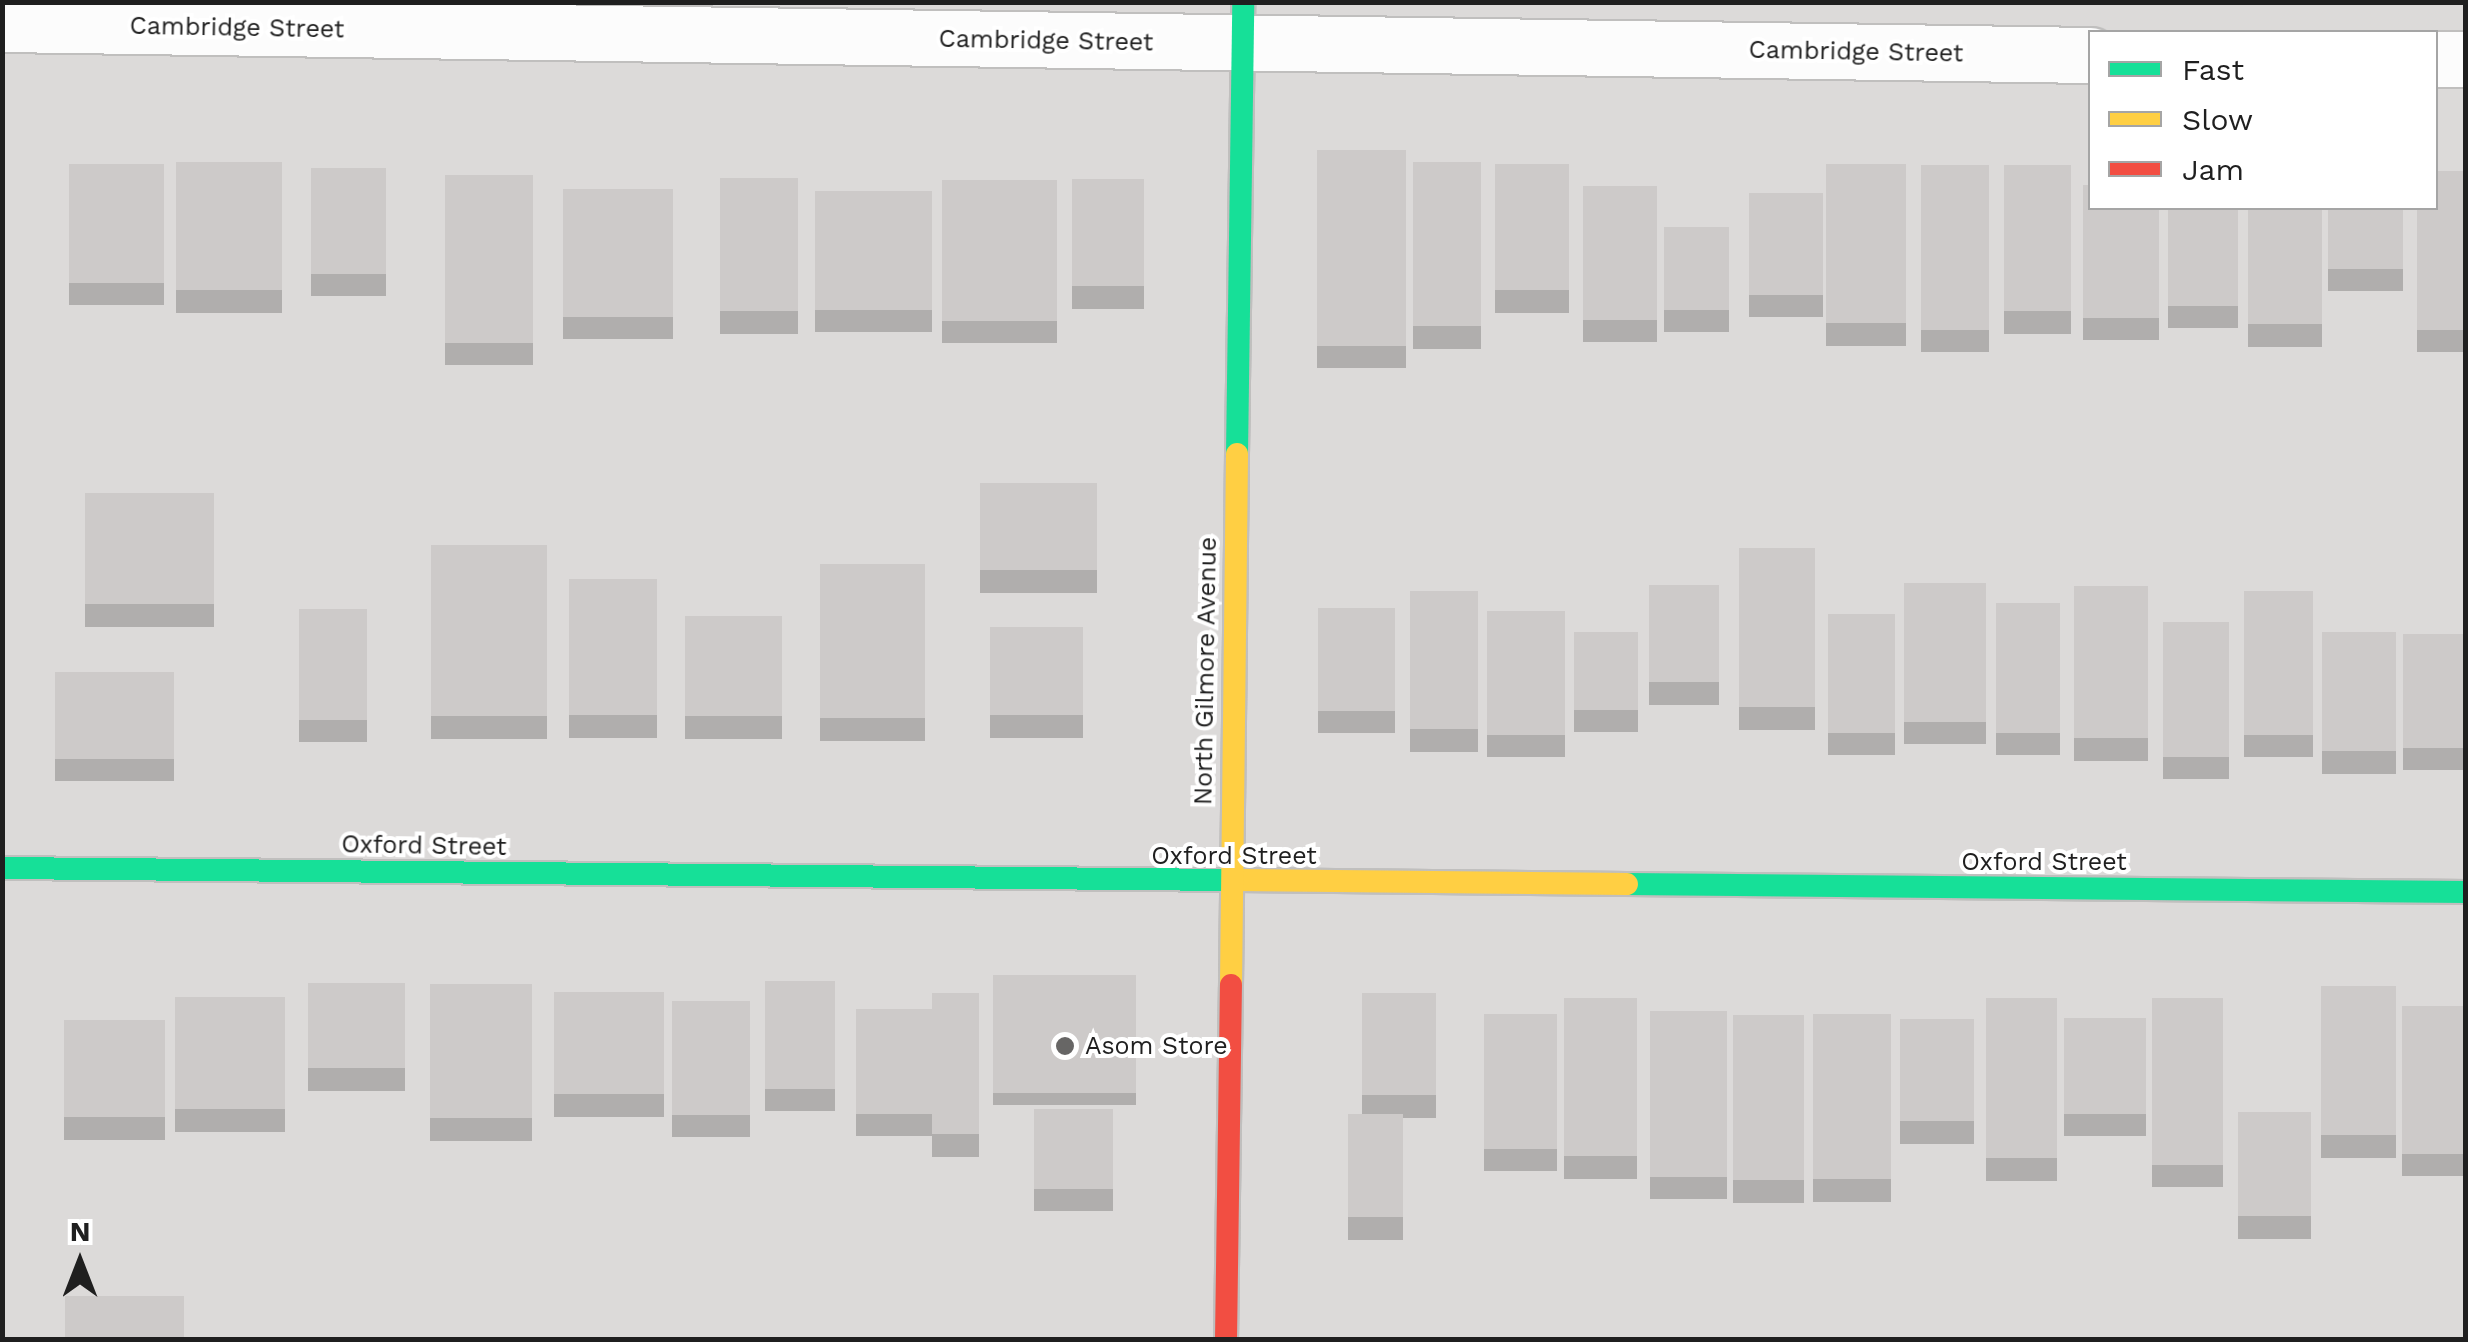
<!DOCTYPE html>
<html>
<head>
<meta charset="utf-8">
<style>
  body { margin:0 }
  #map { position:relative; width:2468px; height:1342px; overflow:hidden; background:#eceae8; font-family:"Work Sans",sans-serif }
  div>[style] { position:absolute }
  .residential>* { inset:0; background:#dcdad9 }
  .roads { filter:drop-shadow(2px 0 #c0bfbe) drop-shadow(-2px 0 #c0bfbe) drop-shadow(0 2px #c0bfbe) drop-shadow(0 -2px #c0bfbe) }
  .street>* { height:55px; margin:-27.5px; padding:0 27.5px; transform-origin:27.5px; border-radius:27.5px; background:#fcfcfc }
  .fast>* { height:22px; margin:-11px; padding:0 11px; transform-origin:11px; border-radius:11px; background:#16e098 }
  .slow>* { height:22px; margin:-11px; padding:0 11px; transform-origin:11px; border-radius:11px; background:#ffcf43 }
  .jam>* { height:22px; margin:-11px; padding:0 11px; transform-origin:11px; border-radius:11px; background:#f24e42 }
  .wall>* { inset:0; background:#b0aead; transform-origin:0 0 }
  .building>* { inset:0; background:#cdcac9; transform-origin:0 0 }
  .dots>* { width:28px; height:28px; translate:-50% -50%; box-sizing:border-box; border:5px solid #fff; border-radius:50% }
  span { translate:-50% -50%; white-space:nowrap; text-align:center; line-height:1.15; -webkit-text-stroke:8px #fff; paint-order:stroke }
  .street-label { font-size:25px; color:#1f1f1f }
  .poi-label { font-size:25px; color:#1f1f1f }
  .left { translate:0 -50%; text-align:left }
  .frame { position:absolute; inset:0; border:5px solid #1f1f1f; pointer-events:none }
  .legend { position:absolute; left:2088px; top:30px; width:350px; height:180px; box-sizing:border-box; background:#fff; border:2px solid #a5a5a5; margin:0; padding:12px 18px; list-style:none; font-size:30px; color:#1f1f1f }
  .legend li { display:flex; align-items:center; gap:20px; height:50px }
  .legend b { width:50px; border:2px solid #a5a5a5 }
  .north { position:absolute; left:30px; top:1212px; width:100px; height:100px; -webkit-text-stroke:8px #fff; paint-order:stroke; rotate:0deg; font-size:28px; font-weight:700; line-height:40px; text-align:center; color:#1f1f1f }
  .north::after { content:''; display:block; margin:auto; width:35px; height:45px; background:#1f1f1f; clip-path:polygon(50% 0,100% 100%,50% 72%,0 100%) }
</style>
</head>
<body>
<div id="map">
  <div class="residential">
    <i style="clip-path:polygon(evenodd,3px 3px,2465px 3px,2465px 1339px,3px 1339px,3px 3px,2090px 32px,2436px 32px,2436px 208px,2090px 208px,2090px 32px)"></i>
  </div>
  <div class="roads">
    <div class="street">
      <i style="left:2px;top:24px;width:2088px;rotate:0.85deg"></i>
      <i style="left:2436px;top:59px;width:30px"></i>
    </div>
    <div class="fast">
      <i style="left:1237px;top:454px;width:452px;rotate:-89.2deg"></i>
      <i style="left:2px;top:868px;width:1236px;rotate:0.56deg"></i>
      <i style="left:1627px;top:884px;width:839px;rotate:0.55deg"></i>
    </div>
    <div class="slow">
      <i style="left:1238px;top:880px;width:389px;rotate:0.6deg"></i>
      <i style="left:1231px;top:985px;width:531px;rotate:-89.35deg"></i>
    </div>
    <div class="jam">
      <i style="left:1226px;top:1340px;width:355px;rotate:-89.2deg"></i>
    </div>
  </div>
  <div class="wall">
    <i style="left:1317px;top:150px;width:89px;height:218px"></i>
    <i style="left:176px;top:162px;width:106px;height:151px"></i>
    <i style="left:1413px;top:162px;width:68px;height:187px"></i>
    <i style="left:69px;top:164px;width:95px;height:141px"></i>
    <i style="left:1495px;top:164px;width:74px;height:149px"></i>
    <i style="left:1826px;top:164px;width:80px;height:182px"></i>
    <i style="left:1921px;top:165px;width:68px;height:187px"></i>
    <i style="left:2004px;top:165px;width:67px;height:169px"></i>
    <i style="left:311px;top:168px;width:75px;height:128px"></i>
    <i style="clip-path:polygon(2466px 171px,2466px 352px,2417px 352px,2417px 208px)"></i>
    <i style="left:445px;top:175px;width:88px;height:190px"></i>
    <i style="left:720px;top:178px;width:78px;height:156px"></i>
    <i style="left:1072px;top:179px;width:72px;height:130px"></i>
    <i style="left:942px;top:180px;width:115px;height:163px"></i>
    <i style="clip-path:polygon(2083px 185px,2159px 208px,2159px 340px,2083px 340px)"></i>
    <i style="left:1583px;top:186px;width:74px;height:156px"></i>
    <i style="left:563px;top:189px;width:110px;height:150px"></i>
    <i style="left:815px;top:191px;width:117px;height:141px"></i>
    <i style="left:1749px;top:193px;width:74px;height:124px"></i>
    <i style="left:2168px;top:208px;width:70px;height:120px"></i>
    <i style="left:2248px;top:208px;width:74px;height:139px"></i>
    <i style="left:2328px;top:208px;width:75px;height:83px"></i>
    <i style="left:1664px;top:227px;width:65px;height:105px"></i>
    <i style="left:980px;top:483px;width:117px;height:110px"></i>
    <i style="left:85px;top:493px;width:129px;height:134px"></i>
    <i style="left:431px;top:545px;width:116px;height:194px"></i>
    <i style="left:1739px;top:548px;width:76px;height:182px"></i>
    <i style="left:820px;top:564px;width:105px;height:177px"></i>
    <i style="left:569px;top:579px;width:88px;height:159px"></i>
    <i style="left:1904px;top:583px;width:82px;height:161px"></i>
    <i style="left:1649px;top:585px;width:70px;height:120px"></i>
    <i style="left:2074px;top:586px;width:74px;height:175px"></i>
    <i style="left:1410px;top:591px;width:68px;height:161px"></i>
    <i style="left:2244px;top:591px;width:69px;height:166px"></i>
    <i style="left:1996px;top:603px;width:64px;height:152px"></i>
    <i style="left:1318px;top:608px;width:77px;height:125px"></i>
    <i style="left:299px;top:609px;width:68px;height:133px"></i>
    <i style="left:1487px;top:611px;width:78px;height:146px"></i>
    <i style="left:1828px;top:614px;width:67px;height:141px"></i>
    <i style="left:685px;top:616px;width:97px;height:123px"></i>
    <i style="left:2163px;top:622px;width:66px;height:157px"></i>
    <i style="left:990px;top:627px;width:93px;height:111px"></i>
    <i style="left:1574px;top:632px;width:64px;height:100px"></i>
    <i style="left:2322px;top:632px;width:74px;height:142px"></i>
    <i style="left:2403px;top:634px;width:63px;height:136px"></i>
    <i style="left:55px;top:672px;width:119px;height:109px"></i>
    <i style="left:993px;top:975px;width:143px;height:130px"></i>
    <i style="left:765px;top:981px;width:70px;height:130px"></i>
    <i style="left:308px;top:983px;width:97px;height:108px"></i>
    <i style="left:430px;top:984px;width:102px;height:157px"></i>
    <i style="left:2321px;top:986px;width:75px;height:172px"></i>
    <i style="left:554px;top:992px;width:110px;height:125px"></i>
    <i style="clip-path:polygon(979px 993px,979px 1157px,932px 1157px,932px 1136px,856px 1136px,856px 1009px,932px 1009px)"></i>
    <i style="clip-path:polygon(1362px 993px,1436px 993px,1436px 1118px,1403px 1118px,1403px 1240px,1348px 1240px,1348px 1114px,1362px 1114px)"></i>
    <i style="left:175px;top:997px;width:110px;height:135px"></i>
    <i style="left:1564px;top:998px;width:73px;height:181px"></i>
    <i style="left:1986px;top:998px;width:71px;height:183px"></i>
    <i style="left:2152px;top:998px;width:71px;height:189px"></i>
    <i style="left:672px;top:1001px;width:78px;height:136px"></i>
    <i style="left:2402px;top:1006px;width:64px;height:170px"></i>
    <i style="left:1650px;top:1011px;width:77px;height:188px"></i>
    <i style="left:1484px;top:1014px;width:73px;height:157px"></i>
    <i style="left:1813px;top:1014px;width:78px;height:188px"></i>
    <i style="left:1733px;top:1015px;width:71px;height:188px"></i>
    <i style="left:2064px;top:1018px;width:82px;height:118px"></i>
    <i style="left:1900px;top:1019px;width:74px;height:125px"></i>
    <i style="left:64px;top:1020px;width:101px;height:120px"></i>
    <i style="left:1034px;top:1109px;width:79px;height:102px"></i>
    <i style="left:2238px;top:1112px;width:73px;height:127px"></i>
  </div>
  <div class="building">
    <i style="left:1317px;top:150px;width:89px;height:196px"></i>
    <i style="left:176px;top:162px;width:106px;height:128px"></i>
    <i style="left:1413px;top:162px;width:68px;height:164px"></i>
    <i style="left:69px;top:164px;width:95px;height:119px"></i>
    <i style="left:1495px;top:164px;width:74px;height:126px"></i>
    <i style="left:1826px;top:164px;width:80px;height:159px"></i>
    <i style="left:1921px;top:165px;width:68px;height:165px"></i>
    <i style="left:2004px;top:165px;width:67px;height:146px"></i>
    <i style="left:311px;top:168px;width:75px;height:106px"></i>
    <i style="clip-path:polygon(2436px 171px,2466px 171px,2466px 330px,2417px 330px,2417px 208px,2436px 208px)"></i>
    <i style="left:445px;top:175px;width:88px;height:168px"></i>
    <i style="left:720px;top:178px;width:78px;height:133px"></i>
    <i style="left:1072px;top:179px;width:72px;height:107px"></i>
    <i style="left:942px;top:180px;width:115px;height:141px"></i>
    <i style="clip-path:polygon(2083px 185px,2090px 185px,2090px 208px,2159px 208px,2159px 318px,2083px 318px)"></i>
    <i style="left:1583px;top:186px;width:74px;height:134px"></i>
    <i style="left:563px;top:189px;width:110px;height:128px"></i>
    <i style="left:815px;top:191px;width:117px;height:119px"></i>
    <i style="left:1749px;top:193px;width:74px;height:102px"></i>
    <i style="left:2168px;top:208px;width:70px;height:98px"></i>
    <i style="left:2248px;top:208px;width:74px;height:116px"></i>
    <i style="left:2328px;top:208px;width:75px;height:61px"></i>
    <i style="left:1664px;top:227px;width:65px;height:83px"></i>
    <i style="left:980px;top:483px;width:117px;height:87px"></i>
    <i style="left:85px;top:493px;width:129px;height:111px"></i>
    <i style="left:431px;top:545px;width:116px;height:171px"></i>
    <i style="left:1739px;top:548px;width:76px;height:159px"></i>
    <i style="left:820px;top:564px;width:105px;height:154px"></i>
    <i style="left:569px;top:579px;width:88px;height:136px"></i>
    <i style="left:1904px;top:583px;width:82px;height:139px"></i>
    <i style="left:1649px;top:585px;width:70px;height:97px"></i>
    <i style="left:2074px;top:586px;width:74px;height:152px"></i>
    <i style="left:1410px;top:591px;width:68px;height:138px"></i>
    <i style="left:2244px;top:591px;width:69px;height:144px"></i>
    <i style="left:1996px;top:603px;width:64px;height:130px"></i>
    <i style="left:1318px;top:608px;width:77px;height:103px"></i>
    <i style="left:299px;top:609px;width:68px;height:111px"></i>
    <i style="left:1487px;top:611px;width:78px;height:124px"></i>
    <i style="left:1828px;top:614px;width:67px;height:119px"></i>
    <i style="left:685px;top:616px;width:97px;height:100px"></i>
    <i style="left:2163px;top:622px;width:66px;height:135px"></i>
    <i style="left:990px;top:627px;width:93px;height:88px"></i>
    <i style="left:1574px;top:632px;width:64px;height:78px"></i>
    <i style="left:2322px;top:632px;width:74px;height:119px"></i>
    <i style="left:2403px;top:634px;width:63px;height:114px"></i>
    <i style="left:55px;top:672px;width:119px;height:87px"></i>
    <i style="left:993px;top:975px;width:143px;height:118px"></i>
    <i style="left:765px;top:981px;width:70px;height:108px"></i>
    <i style="left:308px;top:983px;width:97px;height:85px"></i>
    <i style="left:430px;top:984px;width:102px;height:134px"></i>
    <i style="left:2321px;top:986px;width:75px;height:149px"></i>
    <i style="left:554px;top:992px;width:110px;height:102px"></i>
    <i style="clip-path:polygon(932px 993px,979px 993px,979px 1134px,932px 1134px,932px 1114px,856px 1114px,856px 1009px,932px 1009px)"></i>
    <i style="left:1362px;top:993px;width:74px;height:102px"></i>
    <i style="left:175px;top:997px;width:110px;height:112px"></i>
    <i style="left:1564px;top:998px;width:73px;height:158px"></i>
    <i style="left:1986px;top:998px;width:71px;height:160px"></i>
    <i style="left:2152px;top:998px;width:71px;height:167px"></i>
    <i style="left:672px;top:1001px;width:78px;height:114px"></i>
    <i style="left:2402px;top:1006px;width:64px;height:148px"></i>
    <i style="left:1650px;top:1011px;width:77px;height:166px"></i>
    <i style="left:1484px;top:1014px;width:73px;height:135px"></i>
    <i style="left:1813px;top:1014px;width:78px;height:165px"></i>
    <i style="left:1733px;top:1015px;width:71px;height:165px"></i>
    <i style="left:2064px;top:1018px;width:82px;height:96px"></i>
    <i style="left:1900px;top:1019px;width:74px;height:102px"></i>
    <i style="left:64px;top:1020px;width:101px;height:97px"></i>
    <i style="left:1034px;top:1109px;width:79px;height:80px"></i>
    <i style="left:2238px;top:1112px;width:73px;height:104px"></i>
    <i style="left:1348px;top:1114px;width:55px;height:103px"></i>
    <i style="left:65px;top:1296px;width:119px;height:44px"></i>
  </div>
  <div class="dots">
    <i style="left:1065px;top:1046px;background:#676665"></i>
  </div>
  <div class="street-label">
    <span style="left:237px;top:28px;rotate:1deg">Cambridge Street</span>
    <span style="left:1046px;top:41px;rotate:1deg">Cambridge Street</span>
    <span style="left:1856px;top:52px;rotate:1deg">Cambridge Street</span>
    <span style="left:1206px;top:671px;rotate:-89deg">North Gilmore Avenue</span>
    <span style="left:424px;top:846px;rotate:1deg">Oxford Street</span>
    <span style="left:1234px;top:856px">Oxford Street</span>
    <span style="left:2044px;top:862px">Oxford Street</span>
  </div>
  <div class="poi-label">
    <span class="left" style="left:1085px;top:1046px">Asom Store</span>
  </div>
  <div class="frame"></div>
  <ul class="legend">
  <li><b style="height:12px;background:#16e098"></b>Fast</li>
  <li><b style="height:12px;background:#ffcf43"></b>Slow</li>
  <li><b style="height:12px;background:#f24e42"></b>Jam</li>
  </ul>
  <div class="north">N</div>
</div>
</body>
</html>
